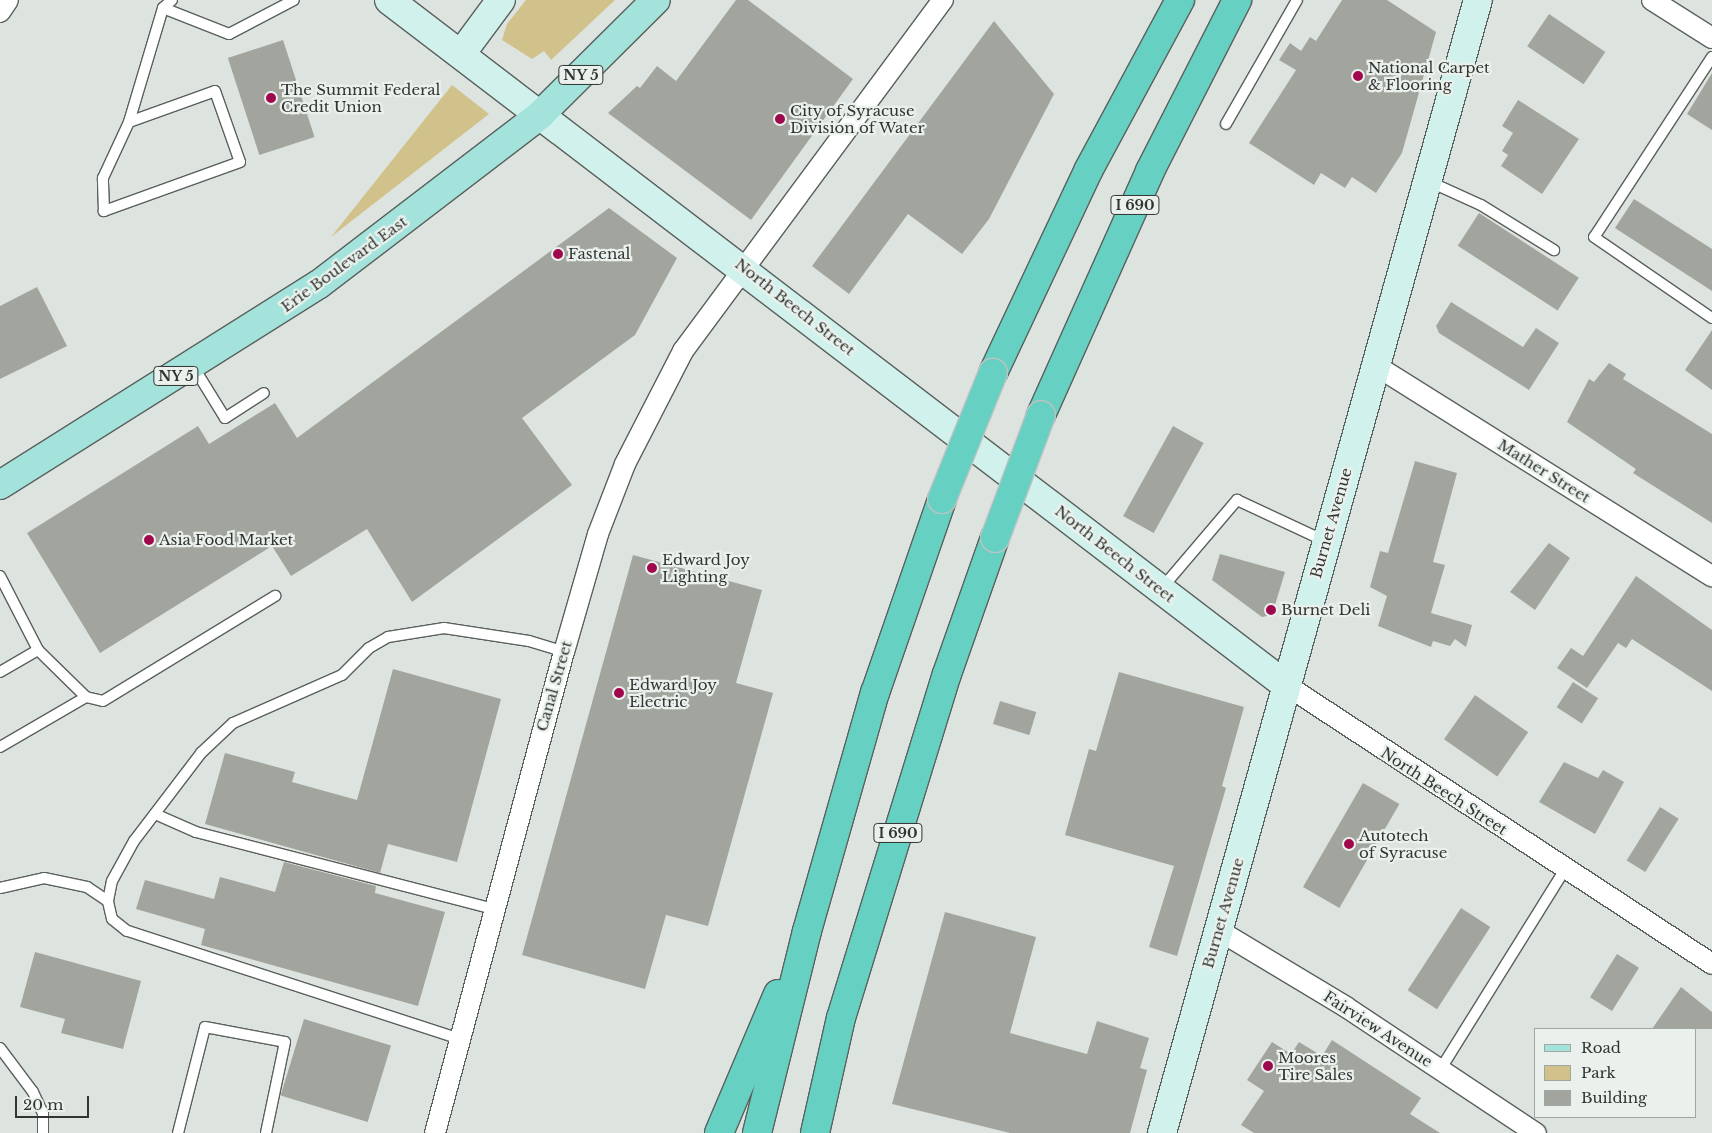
<!DOCTYPE html>
<html>
<head>
<meta charset="utf-8">
<style>
  body { margin:0 }
  #map { position:relative; width:1712px; height:1133px; overflow:hidden; background:#dde4df; font-family:"Libre Baskerville",serif }
  div>[style] { position:absolute }
  .green>* { inset:0; background:#d1c18b }
  .building>* { inset:0; background:#a2a59e; transform-origin:0 0 }
  .roads { filter:drop-shadow(1px 0 #5a605c) drop-shadow(-1px 0 #5a605c) drop-shadow(0 1px #5a605c) drop-shadow(0 -1px #5a605c) }
  .lane>* { height:10px; margin:-5px; padding:0 5px; transform-origin:5px; border-radius:5px; background:#fff }
  .street>* { height:20px; margin:-10px; padding:0 10px; transform-origin:10px; border-radius:10px; background:#fff }
  .secondary>* { height:28px; margin:-14px; padding:0 14px; transform-origin:14px; border-radius:14px; background:#d1f1ed }
  .primary>* { height:28px; margin:-14px; padding:0 14px; transform-origin:14px; border-radius:14px; background:#a3e3db }
  .highway>* { height:28px; margin:-14px; padding:0 14px; transform-origin:14px; border-radius:14px; background:#66d1c3 }
  .bridges { filter:drop-shadow(1px 0 #c2c2c2) drop-shadow(-1px 0 #c2c2c2) drop-shadow(0 1px #c2c2c2) drop-shadow(0 -1px #c2c2c2) }
  .highway-bridge>* { height:28px; margin:-14px; padding:0 14px; transform-origin:14px; border-radius:14px; background:#66d1c3 }
  .dots>* { width:14px; height:14px; translate:-50% -50%; box-sizing:border-box; border:2px solid #eaf1ec; border-radius:50% }
  span { translate:-50% -50%; white-space:nowrap; text-align:center; line-height:1.15; -webkit-text-stroke:4.5px #eaf1ec; paint-order:stroke }
  .shield-label span { padding:1px 4px; background:#eaf1ec; border:1px solid; border-radius:4px; -webkit-text-stroke-width:0 }
  .shield-label { font-size:14px; color:#323533; font-weight:700 }
  .poi-label { font-size:15px; color:#323533 }
  .left { translate:0 -50%; text-align:left }
  .street-label { font-size:15px; color:#323533 }
  .legend { position:absolute; left:1534px; top:1028px; width:162px; height:90px; box-sizing:border-box; background:#eaf1ec; border:1px solid #a0a6a2; margin:0; padding:6px 9px; list-style:none; font-size:15px; color:#323533 }
  .legend li { display:flex; align-items:center; gap:10px; height:25px }
  .legend b { width:25px; border:1px solid #a0a6a2 }
  .scale { position:absolute; left:15px; top:1096px; width:74px; height:22px; box-sizing:border-box; border:2px solid #323533; border-top:0; padding-left:6px; font-size:15px; line-height:18px; white-space:nowrap; color:#323533; -webkit-text-stroke:4px #eaf1ec; paint-order:stroke }
</style>
</head>
<body>
<div id="map">
  <div class="green">
    <i style="clip-path:polygon(526px 0,615px 0,551px 60px,544px 51px,532px 59px,502px 40px,507px 24px)"></i>
    <i style="clip-path:polygon(452px 85px,489px 114px,331px 237px)"></i>
  </div>
  <div class="building">
    <i style="clip-path:polygon(736px 0,748px 0,853px 79px,751px 220px,608px 113px,637px 86px,640px 88px,657px 66px,676px 81px)"></i>
    <i style="clip-path:polygon(1342px 0,1387px 0,1436px 32px,1402px 153px,1376px 193px,1352px 177px,1345px 188px,1321px 173px,1314px 185px,1249px 143px,1296px 70px,1279px 60px,1290px 43px,1301px 51px,1310px 37px,1316px 41px)"></i>
    <i style="left:1549px;top:14px;width:68px;height:39px;rotate:34deg"></i>
    <i style="clip-path:polygon(994px 21px,1054px 94px,989px 219px,962px 254px,908px 214px,849px 294px,812px 266px)"></i>
    <i style="left:283px;top:40px;width:102px;height:58px;rotate:72deg"></i>
    <i style="clip-path:polygon(1712px 73px,1712px 130px,1687px 114px)"></i>
    <i style="clip-path:polygon(1518px 100px,1579px 139px,1542px 194px,1501px 166px,1508px 155px,1502px 151px,1513px 133px,1502px 126px)"></i>
    <i style="clip-path:polygon(1634px 199px,1712px 249px,1712px 291px,1615px 228px)"></i>
    <i style="clip-path:polygon(609px 208px,677px 258px,635px 335px,522px 418px,572px 485px,412px 602px,367px 529px,291px 576px,272px 546px,100px 653px,27px 533px,198px 426px,209px 444px,275px 403px,297px 438px)"></i>
    <i style="left:1479px;top:213px;width:119px;height:39px;rotate:33deg"></i>
    <i style="clip-path:polygon(37px 287px,67px 346px,0 379px,0 306px)"></i>
    <i style="clip-path:polygon(1451px 302px,1523px 347px,1536px 328px,1559px 343px,1529px 390px,1439px 333px,1436px 326px)"></i>
    <i style="clip-path:polygon(1712px 330px,1712px 390px,1685px 370px)"></i>
    <i style="clip-path:polygon(1609px 363px,1626px 374px,1623px 379px,1712px 434px,1712px 523px,1633px 473px,1636px 469px,1567px 422px,1589px 379px,1594px 382px)"></i>
    <i style="left:1173px;top:426px;width:35px;height:103px;rotate:29deg"></i>
    <i style="clip-path:polygon(1415px 461px,1457px 473px,1433px 562px,1445px 565px,1431px 613px,1472px 625px,1466px 647px,1455px 639px,1450px 646px,1433px 641px,1431px 647px,1378px 626px,1387px 596px,1370px 587px,1380px 551px,1388px 553px)"></i>
    <i style="clip-path:polygon(1549px 543px,1570px 558px,1535px 610px,1510px 592px)"></i>
    <i style="clip-path:polygon(1220px 554px,1285px 572px,1272px 615px,1262px 617px,1212px 580px)"></i>
    <i style="clip-path:polygon(633px 555px,762px 590px,736px 683px,773px 693px,708px 926px,666px 915px,645px 989px,522px 955px)"></i>
    <i style="clip-path:polygon(1636px 576px,1712px 630px,1712px 691px,1632px 639px,1626px 648px,1618px 643px,1587px 688px,1557px 668px,1571px 648px,1583px 656px)"></i>
    <i style="clip-path:polygon(393px 669px,501px 699px,457px 862px,388px 844px,380px 873px,205px 824px,225px 753px,295px 772px,292px 782px,357px 800px)"></i>
    <i style="clip-path:polygon(1119px 672px,1244px 707px,1222px 786px,1226px 788px,1177px 956px,1149px 947px,1174px 866px,1065px 835px,1089px 749px,1096px 751px)"></i>
    <i style="left:1573px;top:682px;width:30px;height:30px;rotate:33deg"></i>
    <i style="left:1475px;top:695px;width:65px;height:54px;rotate:35deg"></i>
    <i style="left:1000px;top:701px;width:38px;height:24px;rotate:17deg"></i>
    <i style="clip-path:polygon(1564px 762px,1598px 778px,1603px 770px,1624px 782px,1595px 834px,1539px 802px)"></i>
    <i style="left:1363px;top:783px;width:42px;height:120px;rotate:30deg"></i>
    <i style="left:1660px;top:807px;width:22px;height:63px;rotate:32deg"></i>
    <i style="clip-path:polygon(284px 862px,376px 886px,375px 893px,445px 912px,418px 1006px,201px 945px,205px 929px,136px 909px,145px 880px,214px 899px,220px 877px,275px 892px)"></i>
    <i style="left:1461px;top:908px;width:35px;height:98px;rotate:33deg"></i>
    <i style="clip-path:polygon(945px 912px,1036px 937px,1010px 1033px,1087px 1054px,1097px 1021px,1149px 1038px,1140px 1068px,1147px 1070px,1130px 1133px,1010px 1133px,892px 1104px)"></i>
    <i style="clip-path:polygon(35px 952px,141px 981px,123px 1049px,61px 1033px,65px 1019px,20px 1007px)"></i>
    <i style="left:1617px;top:954px;width:26px;height:51px;rotate:32deg"></i>
    <i style="clip-path:polygon(1681px 987px,1712px 1012px,1712px 1029px,1652px 1029px)"></i>
    <i style="left:304px;top:1019px;width:91px;height:80px;rotate:17deg"></i>
    <i style="clip-path:polygon(1332px 1040px,1421px 1098px,1410px 1114px,1440px 1133px,1254px 1133px,1241px 1125px,1264px 1091px,1247px 1080px,1272px 1042px,1291px 1054px,1299px 1042px,1322px 1056px)"></i>
  </div>
  <div class="roads">
    <div class="lane">
      <i style="left:163px;top:8px;width:71px;rotate:21.5deg"></i>
      <i style="left:229px;top:34px;width:73px;rotate:-27.6deg"></i>
      <i style="left:1712px;top:57px;width:215px;rotate:123.2deg"></i>
      <i style="left:1594px;top:237px;width:143px;rotate:34.5deg"></i>
      <i style="left:129px;top:122px;width:91px;rotate:-19.8deg"></i>
      <i style="left:215px;top:91px;width:75px;rotate:70.6deg"></i>
      <i style="left:240px;top:162px;width:145px;rotate:160.2deg"></i>
      <i style="left:104px;top:211px;width:33px;rotate:-92deg"></i>
      <i style="left:103px;top:178px;width:62px;rotate:-65.1deg"></i>
      <i style="left:129px;top:122px;width:119px;rotate:-73.4deg"></i>
      <i style="left:163px;top:8px;width:12px;rotate:-42deg"></i>
      <i style="left:1226px;top:124px;width:143px;rotate:-60.2deg"></i>
      <i style="left:1428px;top:181px;width:58px;rotate:24.4deg"></i>
      <i style="left:1481px;top:205px;width:86px;rotate:31.7deg"></i>
      <i style="left:193px;top:366px;width:61px;rotate:58.4deg"></i>
      <i style="left:225px;top:418px;width:46px;rotate:-32.7deg"></i>
      <i style="left:0;top:576px;width:83px;rotate:62.8deg"></i>
      <i style="left:38px;top:650px;width:67px;rotate:44.4deg"></i>
      <i style="left:86px;top:697px;width:17px;rotate:13deg"></i>
      <i style="left:103px;top:701px;width:202px;rotate:-31.4deg"></i>
      <i style="left:1162px;top:588px;width:116px;rotate:-49.6deg"></i>
      <i style="left:1237px;top:500px;width:97px;rotate:25deg"></i>
      <i style="left:0;top:672px;width:44px;rotate:-30.1deg"></i>
      <i style="left:0;top:747px;width:99px;rotate:-30.2deg"></i>
      <i style="left:155px;top:814px;width:45px;rotate:23.7deg"></i>
      <i style="left:196px;top:832px;width:311px;rotate:14.5deg"></i>
      <i style="left:0;top:888px;width:45px;rotate:-12.8deg"></i>
      <i style="left:44px;top:878px;width:44px;rotate:11.8deg"></i>
      <i style="left:87px;top:887px;width:25px;rotate:34deg"></i>
      <i style="left:460px;top:1039px;width:350px;rotate:-162deg"></i>
      <i style="left:127px;top:931px;width:19px;rotate:-141deg"></i>
      <i style="left:112px;top:919px;width:18px;rotate:-103deg"></i>
      <i style="left:108px;top:901px;width:20px;rotate:-79deg"></i>
      <i style="left:112px;top:881px;width:46px;rotate:-61.2deg"></i>
      <i style="left:134px;top:841px;width:111px;rotate:-52.7deg"></i>
      <i style="left:201px;top:753px;width:44px;rotate:-43.2deg"></i>
      <i style="left:233px;top:723px;width:119px;rotate:-23.8deg"></i>
      <i style="left:342px;top:675px;width:38px;rotate:-45deg"></i>
      <i style="left:369px;top:648px;width:22px;rotate:-30deg"></i>
      <i style="left:388px;top:637px;width:57px;rotate:-9.1deg"></i>
      <i style="left:444px;top:628px;width:86px;rotate:8.7deg"></i>
      <i style="left:529px;top:641px;width:37px;rotate:17deg"></i>
      <i style="left:0;top:1048px;width:55px;rotate:53.1deg"></i>
      <i style="left:33px;top:1092px;width:23px;rotate:65deg"></i>
      <i style="left:43px;top:1113px;width:20px;rotate:90deg"></i>
      <i style="left:1440px;top:1070px;width:237px;rotate:-58.1deg"></i>
      <i style="left:178px;top:1133px;width:109px;rotate:-75.7deg"></i>
      <i style="left:205px;top:1027px;width:81px;rotate:10.6deg"></i>
      <i style="left:285px;top:1042px;width:93px;rotate:101.8deg"></i>
    </div>
    <div class="street">
      <i style="left:1652px;top:0;width:71px;rotate:32.3deg"></i>
      <i style="left:0;top:12px;width:14px;rotate:-56deg"></i>
      <i style="left:1375px;top:365px;width:398px;rotate:32.1deg"></i>
      <i style="left:1286px;top:685px;width:509px;rotate:33.22deg"></i>
      <i style="left:1218px;top:930px;width:149px;rotate:31deg"></i>
      <i style="left:1346px;top:1007px;width:228px;rotate:33.6deg"></i>
      <i style="left:435px;top:1133px;width:498px;rotate:-75deg"></i>
      <i style="left:564px;top:652px;width:123px;rotate:-73.9deg"></i>
      <i style="left:598px;top:534px;width:75px;rotate:-68.9deg"></i>
      <i style="left:625px;top:464px;width:127px;rotate:-62.8deg"></i>
      <i style="left:683px;top:351px;width:437px;rotate:-53.5deg"></i>
    </div>
    <div class="secondary">
      <i style="left:389px;top:0;width:1129px;rotate:37.37deg"></i>
      <i style="left:461px;top:54px;width:67px;rotate:-53.5deg"></i>
      <i style="left:1162px;top:1133px;width:1176px;rotate:-74.42deg"></i>
    </div>
    <div class="primary">
      <i style="left:0;top:485px;width:376px;rotate:-32.2deg"></i>
      <i style="left:318px;top:285px;width:280px;rotate:-37.4deg"></i>
      <i style="left:540px;top:115px;width:163px;rotate:-44.8deg"></i>
    </div>
    <div class="highway">
      <i style="left:993px;top:373px;width:225px;rotate:-64.8deg"></i>
      <i style="left:1089px;top:169px;width:192px;rotate:-61.7deg"></i>
      <i style="left:1041px;top:415px;width:267px;rotate:-65.9deg"></i>
      <i style="left:1150px;top:171px;width:192px;rotate:-63deg"></i>
      <i style="left:719px;top:1133px;width:151px;rotate:-67deg"></i>
      <i style="left:757px;top:1133px;width:208px;rotate:-76.1deg"></i>
      <i style="left:807px;top:931px;width:248px;rotate:-74.1deg"></i>
      <i style="left:875px;top:693px;width:205px;rotate:-70.9deg"></i>
      <i style="left:815px;top:1133px;width:118px;rotate:-77.3deg"></i>
      <i style="left:841px;top:1018px;width:360px;rotate:-72.9deg"></i>
      <i style="left:947px;top:674px;width:144px;rotate:-70.6deg"></i>
    </div>
  </div>
  <div class="bridges">
    <div class="highway-bridge">
      <i style="left:942px;top:499px;width:136px;rotate:-68deg"></i>
      <i style="left:995px;top:538px;width:131px;rotate:-69.5deg"></i>
    </div>
  </div>
  <div class="dots">
    <i style="left:1358px;top:76px;background:#a0084d"></i>
    <i style="left:271px;top:98px;background:#a0084d"></i>
    <i style="left:780px;top:119px;background:#a0084d"></i>
    <i style="left:558px;top:254px;background:#a0084d"></i>
    <i style="left:149px;top:540px;background:#a0084d"></i>
    <i style="left:652px;top:568px;background:#a0084d"></i>
    <i style="left:1271px;top:610px;background:#a0084d"></i>
    <i style="left:619px;top:693px;background:#a0084d"></i>
    <i style="left:1349px;top:844px;background:#a0084d"></i>
    <i style="left:1268px;top:1066px;background:#a0084d"></i>
  </div>
  <div class="shield-label">
    <span style="left:581px;top:75px">NY 5</span>
    <span style="left:1135px;top:205px">I 690</span>
    <span style="left:176px;top:376px">NY 5</span>
    <span style="left:898px;top:833px">I 690</span>
  </div>
  <div class="poi-label">
    <span class="left" style="left:1368px;top:76px">National Carpet<br>&amp; Flooring</span>
    <span class="left" style="left:281px;top:98px">The Summit Federal<br>Credit Union</span>
    <span class="left" style="left:790px;top:119px">City of Syracuse<br>Division of Water</span>
    <span class="left" style="left:568px;top:254px">Fastenal</span>
    <span class="left" style="left:159px;top:540px">Asia Food Market</span>
    <span class="left" style="left:662px;top:568px">Edward Joy<br>Lighting</span>
    <span class="left" style="left:1281px;top:610px">Burnet Deli</span>
    <span class="left" style="left:629px;top:693px">Edward Joy<br>Electric</span>
    <span class="left" style="left:1359px;top:844px">Autotech<br>of Syracuse</span>
    <span class="left" style="left:1278px;top:1066px">Moores<br>Tire Sales</span>
  </div>
  <div class="street-label">
    <span style="left:344px;top:264px;rotate:-36deg">Erie Boulevard East</span>
    <span style="left:795px;top:307px;rotate:38deg">North Beech Street</span>
    <span style="left:1544px;top:471px;rotate:32deg">Mather Street</span>
    <span style="left:1331px;top:523px;rotate:-74deg">Burnet Avenue</span>
    <span style="left:1115px;top:554px;rotate:38deg">North Beech Street</span>
    <span style="left:554px;top:686px;rotate:-74deg">Canal Street</span>
    <span style="left:1444px;top:791px;rotate:33deg">North Beech Street</span>
    <span style="left:1223px;top:913px;rotate:-74deg">Burnet Avenue</span>
    <span style="left:1378px;top:1029px;rotate:33deg">Fairview Avenue</span>
  </div>
  <ul class="legend">
  <li><b style="height:6px;background:#a3e3db"></b>Road</li>
  <li><b style="height:14px;background:#d1c18b"></b>Park</li>
  <li><b style="height:14px;background:#a2a59e"></b>Building</li>
  </ul>
  <div class="scale">20 m</div>
</div>
</body>
</html>
